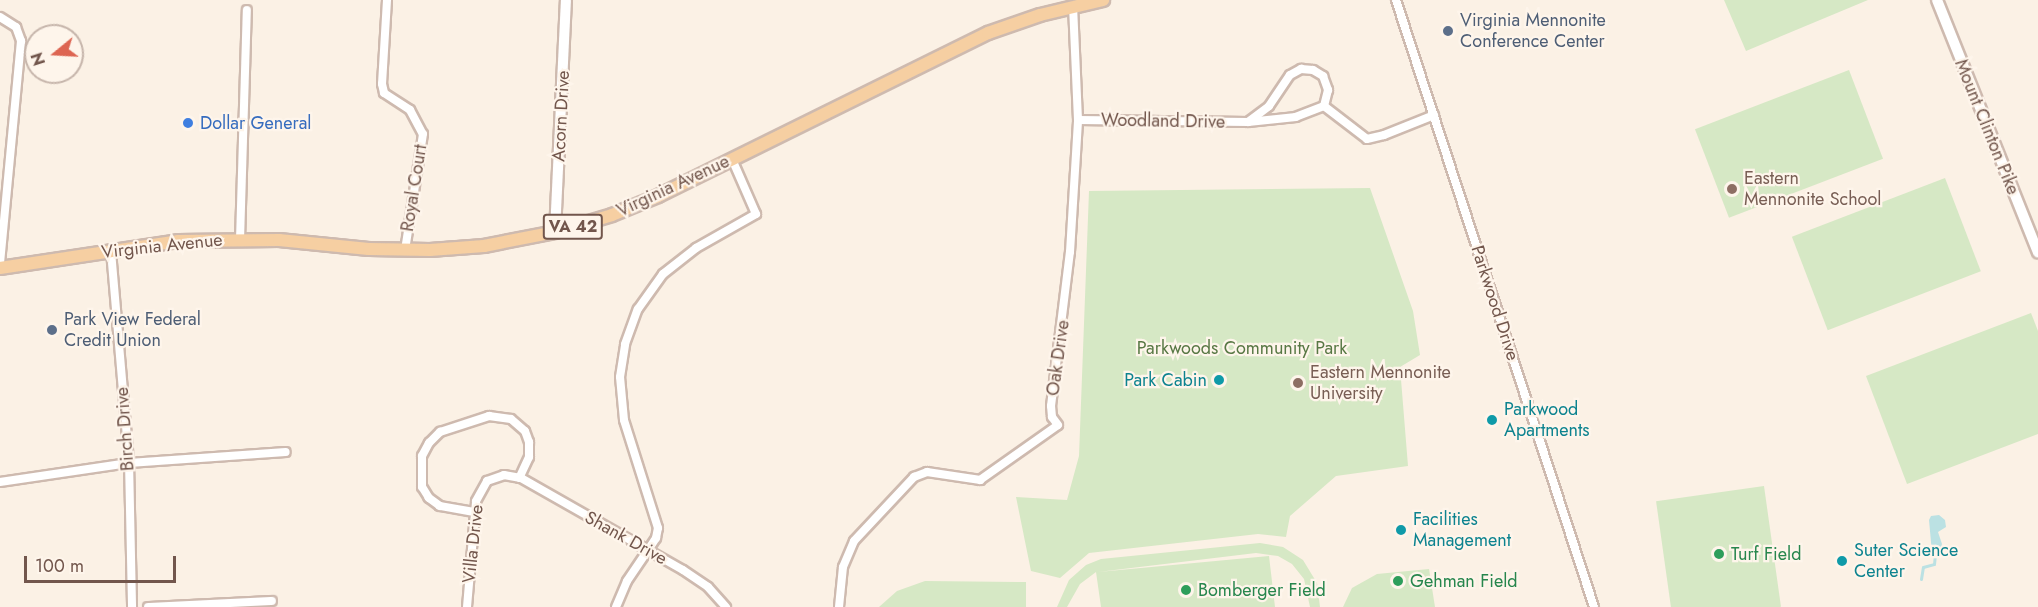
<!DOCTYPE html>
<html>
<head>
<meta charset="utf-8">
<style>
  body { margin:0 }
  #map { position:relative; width:2038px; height:607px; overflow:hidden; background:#fbf1e5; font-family:Jost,sans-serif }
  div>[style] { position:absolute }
  .green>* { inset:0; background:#d6e8c5; transform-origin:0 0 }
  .water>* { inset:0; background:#bbe1e3 }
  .stream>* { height:3px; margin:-1.5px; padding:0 1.5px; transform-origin:1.5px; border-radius:1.5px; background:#bbe1e3 }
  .roads { filter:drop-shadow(2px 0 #cebaaf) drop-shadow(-2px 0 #cebaaf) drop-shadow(0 2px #cebaaf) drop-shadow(0 -2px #cebaaf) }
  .street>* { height:8px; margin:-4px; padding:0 4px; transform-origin:4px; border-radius:4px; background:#fff }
  .secondary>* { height:10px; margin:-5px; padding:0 5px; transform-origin:5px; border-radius:5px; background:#fff }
  .primary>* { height:12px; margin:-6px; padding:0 6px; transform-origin:6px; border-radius:6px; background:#f6cfa2 }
  .dots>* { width:16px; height:16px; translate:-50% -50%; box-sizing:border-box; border:3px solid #fef5eb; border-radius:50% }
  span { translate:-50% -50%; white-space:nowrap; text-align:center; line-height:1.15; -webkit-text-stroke:4.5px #fef5eb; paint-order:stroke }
  .shield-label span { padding:2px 4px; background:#fef5eb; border:2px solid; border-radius:4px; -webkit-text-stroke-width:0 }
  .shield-label { font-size:16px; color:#72564c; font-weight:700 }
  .service-label { font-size:18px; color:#4e5e75 }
  .left { translate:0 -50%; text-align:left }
  .street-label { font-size:18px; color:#72564c }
  .shop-label { font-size:18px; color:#366cbe }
  .education-label { font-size:18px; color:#785e54 }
  .park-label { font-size:18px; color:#587844 }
  .culture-label { font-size:18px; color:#0d838f }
  .right { translate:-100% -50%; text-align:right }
  .leisure-label { font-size:18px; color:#27864d }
  .north { position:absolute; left:24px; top:24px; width:60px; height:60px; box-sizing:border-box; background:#fef5eb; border:2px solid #c6b5ab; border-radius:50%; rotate:252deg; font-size:16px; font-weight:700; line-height:24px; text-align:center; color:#72564c }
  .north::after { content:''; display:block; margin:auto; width:21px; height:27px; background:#dd6552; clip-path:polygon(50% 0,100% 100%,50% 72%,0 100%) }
  .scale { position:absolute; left:24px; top:556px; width:152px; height:27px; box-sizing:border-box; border:3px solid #72564c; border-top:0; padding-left:8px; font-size:18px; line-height:21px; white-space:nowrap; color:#72564c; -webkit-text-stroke:4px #fef5eb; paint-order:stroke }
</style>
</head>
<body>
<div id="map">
  <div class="green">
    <i style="clip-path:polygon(1724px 0,1868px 0,1746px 51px)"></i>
    <i style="left:1849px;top:70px;width:95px;height:165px;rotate:69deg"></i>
    <i style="left:1945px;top:178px;width:100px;height:164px;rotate:69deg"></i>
    <i style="clip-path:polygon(1370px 188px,1413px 311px,1420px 355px,1400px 367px,1408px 466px,1336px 476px,1290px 516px,1286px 537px,1258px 534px,1089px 553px,1060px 578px,1031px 571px,1016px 497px,1067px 500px,1079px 456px,1089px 191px)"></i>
    <i style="clip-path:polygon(2031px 313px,2038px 331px,2038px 434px,1907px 484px,1866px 376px)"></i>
    <i style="left:1764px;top:486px;width:122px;height:109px;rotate:82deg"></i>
    <i style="clip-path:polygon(1260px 543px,1283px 547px,1303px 560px,1317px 583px,1320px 607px,1310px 607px,1304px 579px,1292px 564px,1278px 556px,1256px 553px,1098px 572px,1269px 556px,1275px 607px,1101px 607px,1096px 572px,1080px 584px,1067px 607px,1057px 607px,1069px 580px,1086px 565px,1101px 559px)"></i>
    <i style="clip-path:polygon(1429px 569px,1435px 607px,1343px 607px,1352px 588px,1377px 574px)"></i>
    <i style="clip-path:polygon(925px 581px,1026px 582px,1026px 607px,879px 607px,897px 591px)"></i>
  </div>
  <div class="water">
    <i style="clip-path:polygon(1939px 515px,1945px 520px,1946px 527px,1938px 532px,1942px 544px,1940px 551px,1935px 555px,1932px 553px,1929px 520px,1931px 516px)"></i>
  </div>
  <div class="stream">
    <i style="left:1921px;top:579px;width:12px;rotate:-81deg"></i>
    <i style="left:1923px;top:567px;width:11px;rotate:-15deg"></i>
    <i style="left:1934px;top:564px;width:9px;rotate:-84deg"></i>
  </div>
  <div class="roads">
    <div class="street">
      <i style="left:387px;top:0;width:84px;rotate:93.4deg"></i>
      <i style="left:382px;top:84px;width:9px;rotate:77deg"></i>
      <i style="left:384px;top:93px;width:31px;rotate:33deg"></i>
      <i style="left:410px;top:110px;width:27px;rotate:62deg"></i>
      <i style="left:423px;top:134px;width:117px;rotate:98.8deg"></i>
      <i style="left:1396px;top:0;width:638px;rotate:71.93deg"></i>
      <i style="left:0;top:17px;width:19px;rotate:32deg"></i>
      <i style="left:16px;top:27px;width:15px;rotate:70deg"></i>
      <i style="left:21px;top:41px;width:224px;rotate:95.4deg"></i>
      <i style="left:1324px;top:106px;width:54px;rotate:37.5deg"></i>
      <i style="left:1367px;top:139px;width:17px;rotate:-13deg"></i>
      <i style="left:1384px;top:135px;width:54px;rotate:-21.8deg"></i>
      <i style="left:1078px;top:120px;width:170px;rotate:0.7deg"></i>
      <i style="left:1248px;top:122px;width:26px;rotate:-37deg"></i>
      <i style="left:1269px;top:106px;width:37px;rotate:-56deg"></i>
      <i style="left:1290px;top:75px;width:13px;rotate:-29deg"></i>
      <i style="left:1301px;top:69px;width:12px;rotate:5deg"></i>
      <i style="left:1313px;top:70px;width:12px;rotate:31deg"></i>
      <i style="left:1323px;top:76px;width:15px;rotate:70deg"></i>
      <i style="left:1328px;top:90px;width:16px;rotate:104deg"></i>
      <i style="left:1324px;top:106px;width:30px;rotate:159deg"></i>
      <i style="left:1296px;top:117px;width:48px;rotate:174.1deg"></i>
      <i style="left:240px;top:240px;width:230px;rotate:-88.3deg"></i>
      <i style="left:111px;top:251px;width:211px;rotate:85.1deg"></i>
      <i style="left:129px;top:461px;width:146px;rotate:88.8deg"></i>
      <i style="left:0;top:482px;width:130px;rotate:-8.4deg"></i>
      <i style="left:129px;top:463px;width:157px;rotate:-4deg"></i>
      <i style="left:474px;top:512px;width:35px;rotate:-170deg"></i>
      <i style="left:440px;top:506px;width:14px;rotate:-144deg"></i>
      <i style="left:429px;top:498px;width:13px;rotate:-122deg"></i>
      <i style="left:422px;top:487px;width:31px;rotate:-90deg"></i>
      <i style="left:422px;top:456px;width:15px;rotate:-62deg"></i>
      <i style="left:429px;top:443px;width:16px;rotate:-45deg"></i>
      <i style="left:440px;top:432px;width:52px;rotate:-18.1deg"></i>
      <i style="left:489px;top:416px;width:22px;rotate:8deg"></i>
      <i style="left:511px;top:419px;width:18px;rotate:41deg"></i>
      <i style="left:525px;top:431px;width:12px;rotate:70deg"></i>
      <i style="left:529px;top:442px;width:15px;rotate:90deg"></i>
      <i style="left:529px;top:457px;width:23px;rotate:115deg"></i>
      <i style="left:148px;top:607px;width:124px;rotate:-2.8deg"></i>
      <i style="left:467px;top:607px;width:106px;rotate:-85.1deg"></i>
      <i style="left:476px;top:501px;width:23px;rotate:-61deg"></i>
      <i style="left:487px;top:481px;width:18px;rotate:-19deg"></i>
      <i style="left:504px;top:475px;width:17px;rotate:10deg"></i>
      <i style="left:521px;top:478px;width:186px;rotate:29.6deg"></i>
      <i style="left:683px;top:570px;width:30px;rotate:34deg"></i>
      <i style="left:708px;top:587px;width:27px;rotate:48deg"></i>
      <i style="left:616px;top:607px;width:28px;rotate:-67deg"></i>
      <i style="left:627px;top:581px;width:52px;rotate:-56deg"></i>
      <i style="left:656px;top:538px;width:10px;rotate:-79deg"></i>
      <i style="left:658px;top:528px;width:113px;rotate:-107.5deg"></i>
      <i style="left:624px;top:420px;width:43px;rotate:-95.3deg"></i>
      <i style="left:620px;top:377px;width:33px;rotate:-81deg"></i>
      <i style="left:625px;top:344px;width:37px;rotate:-70deg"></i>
      <i style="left:638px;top:309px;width:43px;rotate:-54.5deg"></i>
      <i style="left:663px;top:274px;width:42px;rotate:-38.2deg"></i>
      <i style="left:696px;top:248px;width:69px;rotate:-29.5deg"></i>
      <i style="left:756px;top:214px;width:60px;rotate:-113.6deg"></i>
      <i style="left:839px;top:607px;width:40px;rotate:-84.3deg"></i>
      <i style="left:843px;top:567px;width:28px;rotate:-67deg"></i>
      <i style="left:854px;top:541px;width:88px;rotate:-46.8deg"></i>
      <i style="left:914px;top:477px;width:14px;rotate:-21deg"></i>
      <i style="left:927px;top:472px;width:54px;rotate:8.6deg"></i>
      <i style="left:980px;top:480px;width:95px;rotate:-35.2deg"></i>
      <i style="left:1058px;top:425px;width:10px;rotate:-127deg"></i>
      <i style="left:1052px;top:417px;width:11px;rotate:-95deg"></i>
      <i style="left:1051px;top:406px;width:155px;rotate:-83deg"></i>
      <i style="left:1070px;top:252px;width:132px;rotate:-86.5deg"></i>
      <i style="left:1078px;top:120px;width:114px;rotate:-92.5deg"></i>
    </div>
    <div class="secondary">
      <i style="left:1937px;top:0;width:272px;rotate:68.2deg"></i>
      <i style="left:555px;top:232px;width:232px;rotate:-87.3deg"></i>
    </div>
    <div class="primary">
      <i style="left:0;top:268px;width:180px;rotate:-8.6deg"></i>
      <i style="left:178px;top:241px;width:101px;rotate:-0.6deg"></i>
      <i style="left:279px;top:240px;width:90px;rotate:5.7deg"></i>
      <i style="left:369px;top:249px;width:61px;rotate:0.9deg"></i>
      <i style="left:430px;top:250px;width:54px;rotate:-4.2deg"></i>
      <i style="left:484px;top:246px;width:72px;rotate:-11.2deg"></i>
      <i style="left:555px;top:232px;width:59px;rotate:-16.6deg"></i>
      <i style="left:612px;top:215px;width:50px;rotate:-22.4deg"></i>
      <i style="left:658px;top:196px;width:368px;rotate:-26.3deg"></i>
      <i style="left:988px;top:33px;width:55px;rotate:-19.1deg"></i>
      <i style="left:1040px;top:15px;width:65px;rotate:-13.4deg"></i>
    </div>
  </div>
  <div class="dots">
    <i style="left:1448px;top:31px;background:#5c6f8a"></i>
    <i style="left:188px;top:123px;background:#3f7fe0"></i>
    <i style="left:1732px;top:189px;background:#8d6e63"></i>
    <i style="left:52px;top:330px;background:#5c6f8a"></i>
    <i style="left:1219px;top:380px;background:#0f9aa8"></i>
    <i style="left:1298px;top:383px;background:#8d6e63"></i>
    <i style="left:1492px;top:420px;background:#0f9aa8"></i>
    <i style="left:1401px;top:530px;background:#0f9aa8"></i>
    <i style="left:1719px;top:554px;background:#2e9e5b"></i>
    <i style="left:1842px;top:561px;background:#0f9aa8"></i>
    <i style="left:1398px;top:581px;background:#2e9e5b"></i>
    <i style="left:1186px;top:590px;background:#2e9e5b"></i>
  </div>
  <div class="shield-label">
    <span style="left:573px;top:227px">VA 42</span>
  </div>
  <div class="service-label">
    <span class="left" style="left:1460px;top:31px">Virginia Mennonite<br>Conference Center</span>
    <span class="left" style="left:64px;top:330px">Park View Federal<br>Credit Union</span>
  </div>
  <div class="street-label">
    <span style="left:561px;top:116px;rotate:-87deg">Acorn Drive</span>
    <span style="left:1163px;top:121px;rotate:1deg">Woodland Drive</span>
    <span style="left:1987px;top:127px;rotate:68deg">Mount Clinton Pike</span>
    <span style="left:673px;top:186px;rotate:-25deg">Virginia Avenue</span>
    <span style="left:414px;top:188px;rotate:-81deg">Royal Court</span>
    <span style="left:162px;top:246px;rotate:-6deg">Virginia Avenue</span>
    <span style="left:1495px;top:303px;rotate:72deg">Parkwood Drive</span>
    <span style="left:1058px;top:358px;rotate:-82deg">Oak Drive</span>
    <span style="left:125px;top:429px;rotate:-94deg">Birch Drive</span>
    <span style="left:626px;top:538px;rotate:29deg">Shank Drive</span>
    <span style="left:473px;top:544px;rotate:-84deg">Villa Drive</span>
  </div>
  <div class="shop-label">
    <span class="left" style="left:200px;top:123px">Dollar General</span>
  </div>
  <div class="education-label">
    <span class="left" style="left:1744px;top:189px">Eastern<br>Mennonite School</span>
    <span class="left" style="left:1310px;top:383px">Eastern Mennonite<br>University</span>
  </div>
  <div class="park-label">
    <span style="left:1242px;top:348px">Parkwoods Community Park</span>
  </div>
  <div class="culture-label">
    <span class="right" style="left:1207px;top:380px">Park Cabin</span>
    <span class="left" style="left:1504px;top:420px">Parkwood<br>Apartments</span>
    <span class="left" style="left:1413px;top:530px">Facilities<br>Management</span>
    <span class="left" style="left:1854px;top:561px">Suter Science<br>Center</span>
  </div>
  <div class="leisure-label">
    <span class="left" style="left:1731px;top:554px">Turf Field</span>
    <span class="left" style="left:1410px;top:581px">Gehman Field</span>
    <span class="left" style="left:1198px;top:590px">Bomberger Field</span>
  </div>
  <div class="north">N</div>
  <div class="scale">100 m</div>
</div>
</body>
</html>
